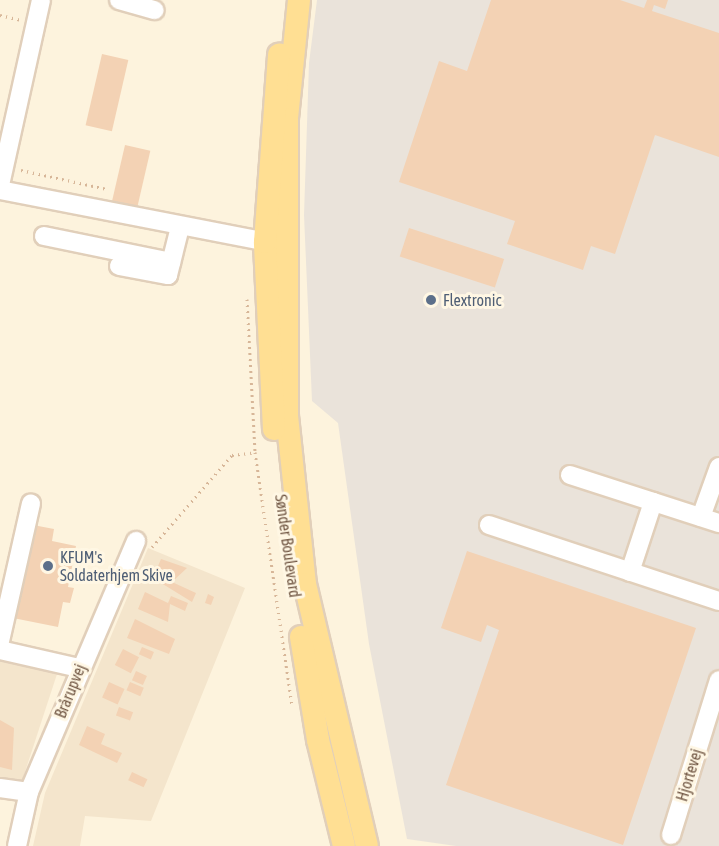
<!DOCTYPE html>
<html>
<head>
<meta charset="utf-8">
<style>
  body { margin:0 }
  #map { position:relative; width:719px; height:846px; overflow:hidden; background:#fdf3dd; font-family:"Asap Condensed",sans-serif }
  div>[style] { position:absolute }
  .residential>* { inset:0; background:#f4e5cc }
  .industrial>* { inset:0; background:#eae3da }
  .building>* { inset:0; background:#f3d2b4; transform-origin:0 0 }
  .path>* { height:3px; margin-top:-1.5px; transform-origin:0; background:repeating-linear-gradient(90deg,#d7b698 0 1.5px,transparent 0 6px) }
  .roads { filter:drop-shadow(2px 0 #e1cfba) drop-shadow(-2px 0 #e1cfba) drop-shadow(0 2px #e1cfba) drop-shadow(0 -2px #e1cfba) }
  .minor>* { height:18px; margin:-9px; padding:0 9px; transform-origin:9px; border-radius:9px; background:#fff }
  .major>* { height:22px; margin:-11px; padding:0 11px; transform-origin:11px; border-radius:11px; background:#ffdf93 }
  .dots>* { width:16px; height:16px; translate:-50% -50%; box-sizing:border-box; border:3px solid #fff7e4; border-radius:50% }
  span { translate:-50% -50%; white-space:nowrap; text-align:center; line-height:1.15; -webkit-text-stroke:6px #fff7e4; paint-order:stroke }
  .service-label { font-size:16px; color:#4e5e75 }
  .left { translate:0 -50%; text-align:left }
  .street-label { font-size:16px; color:#735946 }
</style>
</head>
<body>
<div id="map">
  <div class="residential">
    <i style="clip-path:polygon(148px 548px,245px 588px,151px 821px,85px 816px,80px 846px,33px 846px,45px 793px)"></i>
    <i style="clip-path:polygon(0 661px,57px 674px,22px 781px,0 778px)"></i>
  </div>
  <div class="industrial">
    <i style="clip-path:polygon(317px 0,719px 0,719px 846px,456px 846px,407px 839px,369px 644px,338px 423px,312px 401px,304px 215px,309px 63px)"></i>
  </div>
  <div class="building">
    <i style="clip-path:polygon(491px 0,620px 0,644px 8px,647px 0,668px 0,665px 9px,654px 5px,652px 11px,719px 33px,719px 157px,655px 135px,615px 254px,591px 246px,583px 270px,507px 244px,515px 221px,399px 182px,439px 61px,467px 71px)"></i>
    <i style="left:102px;top:54px;width:27px;height:73px;rotate:13deg"></i>
    <i style="left:125px;top:145px;width:26px;height:59px;rotate:13deg"></i>
    <i style="left:409px;top:228px;width:100px;height:30px;rotate:18deg"></i>
    <i style="clip-path:polygon(33px 525px,54px 529px,52px 541px,76px 546px,68px 587px,74px 588px,70px 603px,63px 602px,58px 627px,13px 618px)"></i>
    <i style="clip-path:polygon(467px 551px,696px 628px,623px 845px,446px 785px,499px 630px,487px 625px,481px 642px,441px 628px)"></i>
    <i style="clip-path:polygon(161px 559px,187px 568px,172px 582px,196px 593px,192px 602px,153px 578px)"></i>
    <i style="clip-path:polygon(145px 592px,168px 603px,171px 596px,188px 603px,185px 611px,170px 604px,168px 622px,138px 609px)"></i>
    <i style="clip-path:polygon(208px 594px,214px 597px,211px 605px,205px 603px)"></i>
    <i style="clip-path:polygon(135px 619px,175px 639px,169px 654px,127px 638px)"></i>
    <i style="left:142px;top:647px;width:13px;height:8px;rotate:23deg"></i>
    <i style="left:123px;top:649px;width:18px;height:18px;rotate:27deg"></i>
    <i style="left:136px;top:671px;width:12px;height:10px;rotate:24deg"></i>
    <i style="left:109px;top:682px;width:17px;height:17px;rotate:24deg"></i>
    <i style="left:130px;top:682px;width:15px;height:9px;rotate:23deg"></i>
    <i style="left:119px;top:707px;width:15px;height:9px;rotate:20deg"></i>
    <i style="clip-path:polygon(0 720px,14px 728px,12px 770px,0 767px)"></i>
    <i style="clip-path:polygon(87px 726px,105px 734px,101px 744px,122px 753px,117px 763px,79px 745px)"></i>
    <i style="left:132px;top:772px;width:17px;height:9px;rotate:25deg"></i>
  </div>
  <div class="path">
    <i style="left:0;top:15px;width:23px;rotate:13deg"></i>
    <i style="left:21px;top:170px;width:88px;rotate:12.5deg"></i>
    <i style="left:247px;top:299px;width:153px;rotate:87deg"></i>
    <i style="left:255px;top:452px;width:257px;rotate:81.7deg"></i>
    <i style="left:152px;top:547px;width:122px;rotate:-49deg"></i>
    <i style="left:232px;top:455px;width:23px;rotate:-7deg"></i>
  </div>
  <div class="roads">
    <div class="minor">
      <i style="left:119px;top:0;width:37px;rotate:16deg"></i>
      <i style="left:0;top:185px;width:189px;rotate:-77.5deg"></i>
      <i style="left:0;top:190px;width:283px;rotate:11deg"></i>
      <i style="left:44px;top:236px;width:130px;rotate:11.6deg"></i>
      <i style="left:119px;top:266px;width:50px;rotate:10.4deg"></i>
      <i style="left:168px;top:275px;width:49px;rotate:-76deg"></i>
      <i style="left:570px;top:475px;width:157px;rotate:17.9deg"></i>
      <i style="left:701px;top:517px;width:53px;rotate:-70.2deg"></i>
      <i style="left:489px;top:525px;width:242px;rotate:18.3deg"></i>
      <i style="left:630px;top:572px;width:74px;rotate:-71.8deg"></i>
      <i style="left:0;top:641px;width:141px;rotate:-77.3deg"></i>
      <i style="left:0;top:650px;width:81px;rotate:12.8deg"></i>
      <i style="left:0;top:788px;width:29px;rotate:8deg"></i>
      <i style="left:671px;top:835px;width:162px;rotate:-72.8deg"></i>
      <i style="left:17px;top:846px;width:55px;rotate:-77.5deg"></i>
      <i style="left:29px;top:792px;width:273px;rotate:-66.9deg"></i>
    </div>
    <div class="major">
      <i style="left:299px;top:0;width:120px;rotate:95.8deg"></i>
      <i style="left:287px;top:119px;width:297px;rotate:90deg"></i>
      <i style="left:287px;top:416px;width:169px;rotate:83.9deg"></i>
      <i style="left:305px;top:584px;width:269px;rotate:76.7deg"></i>
      <i style="left:274px;top:429px;width:187px;rotate:-92.8deg"></i>
      <i style="left:265px;top:242px;width:188px;rotate:-85.7deg"></i>
      <i style="left:301px;top:637px;width:104px;rotate:80.6deg"></i>
      <i style="left:318px;top:740px;width:109px;rotate:76.2deg"></i>
    </div>
  </div>
  <div class="dots">
    <i style="left:431px;top:300px;background:#5c6f8a"></i>
    <i style="left:48px;top:566px;background:#5c6f8a"></i>
  </div>
  <div class="service-label">
    <span class="left" style="left:443px;top:300px">Flextronic</span>
    <span class="left" style="left:60px;top:566px">KFUM's<br>Soldaterhjem Skive</span>
  </div>
  <div class="street-label">
    <span style="left:288px;top:546px;rotate:82deg">Sønder Boulevard</span>
    <span style="left:70px;top:691px;rotate:-68deg">Brårupvej</span>
    <span style="left:689px;top:775px;rotate:-73deg">Hjortevej</span>
  </div>
</div>
</body>
</html>
